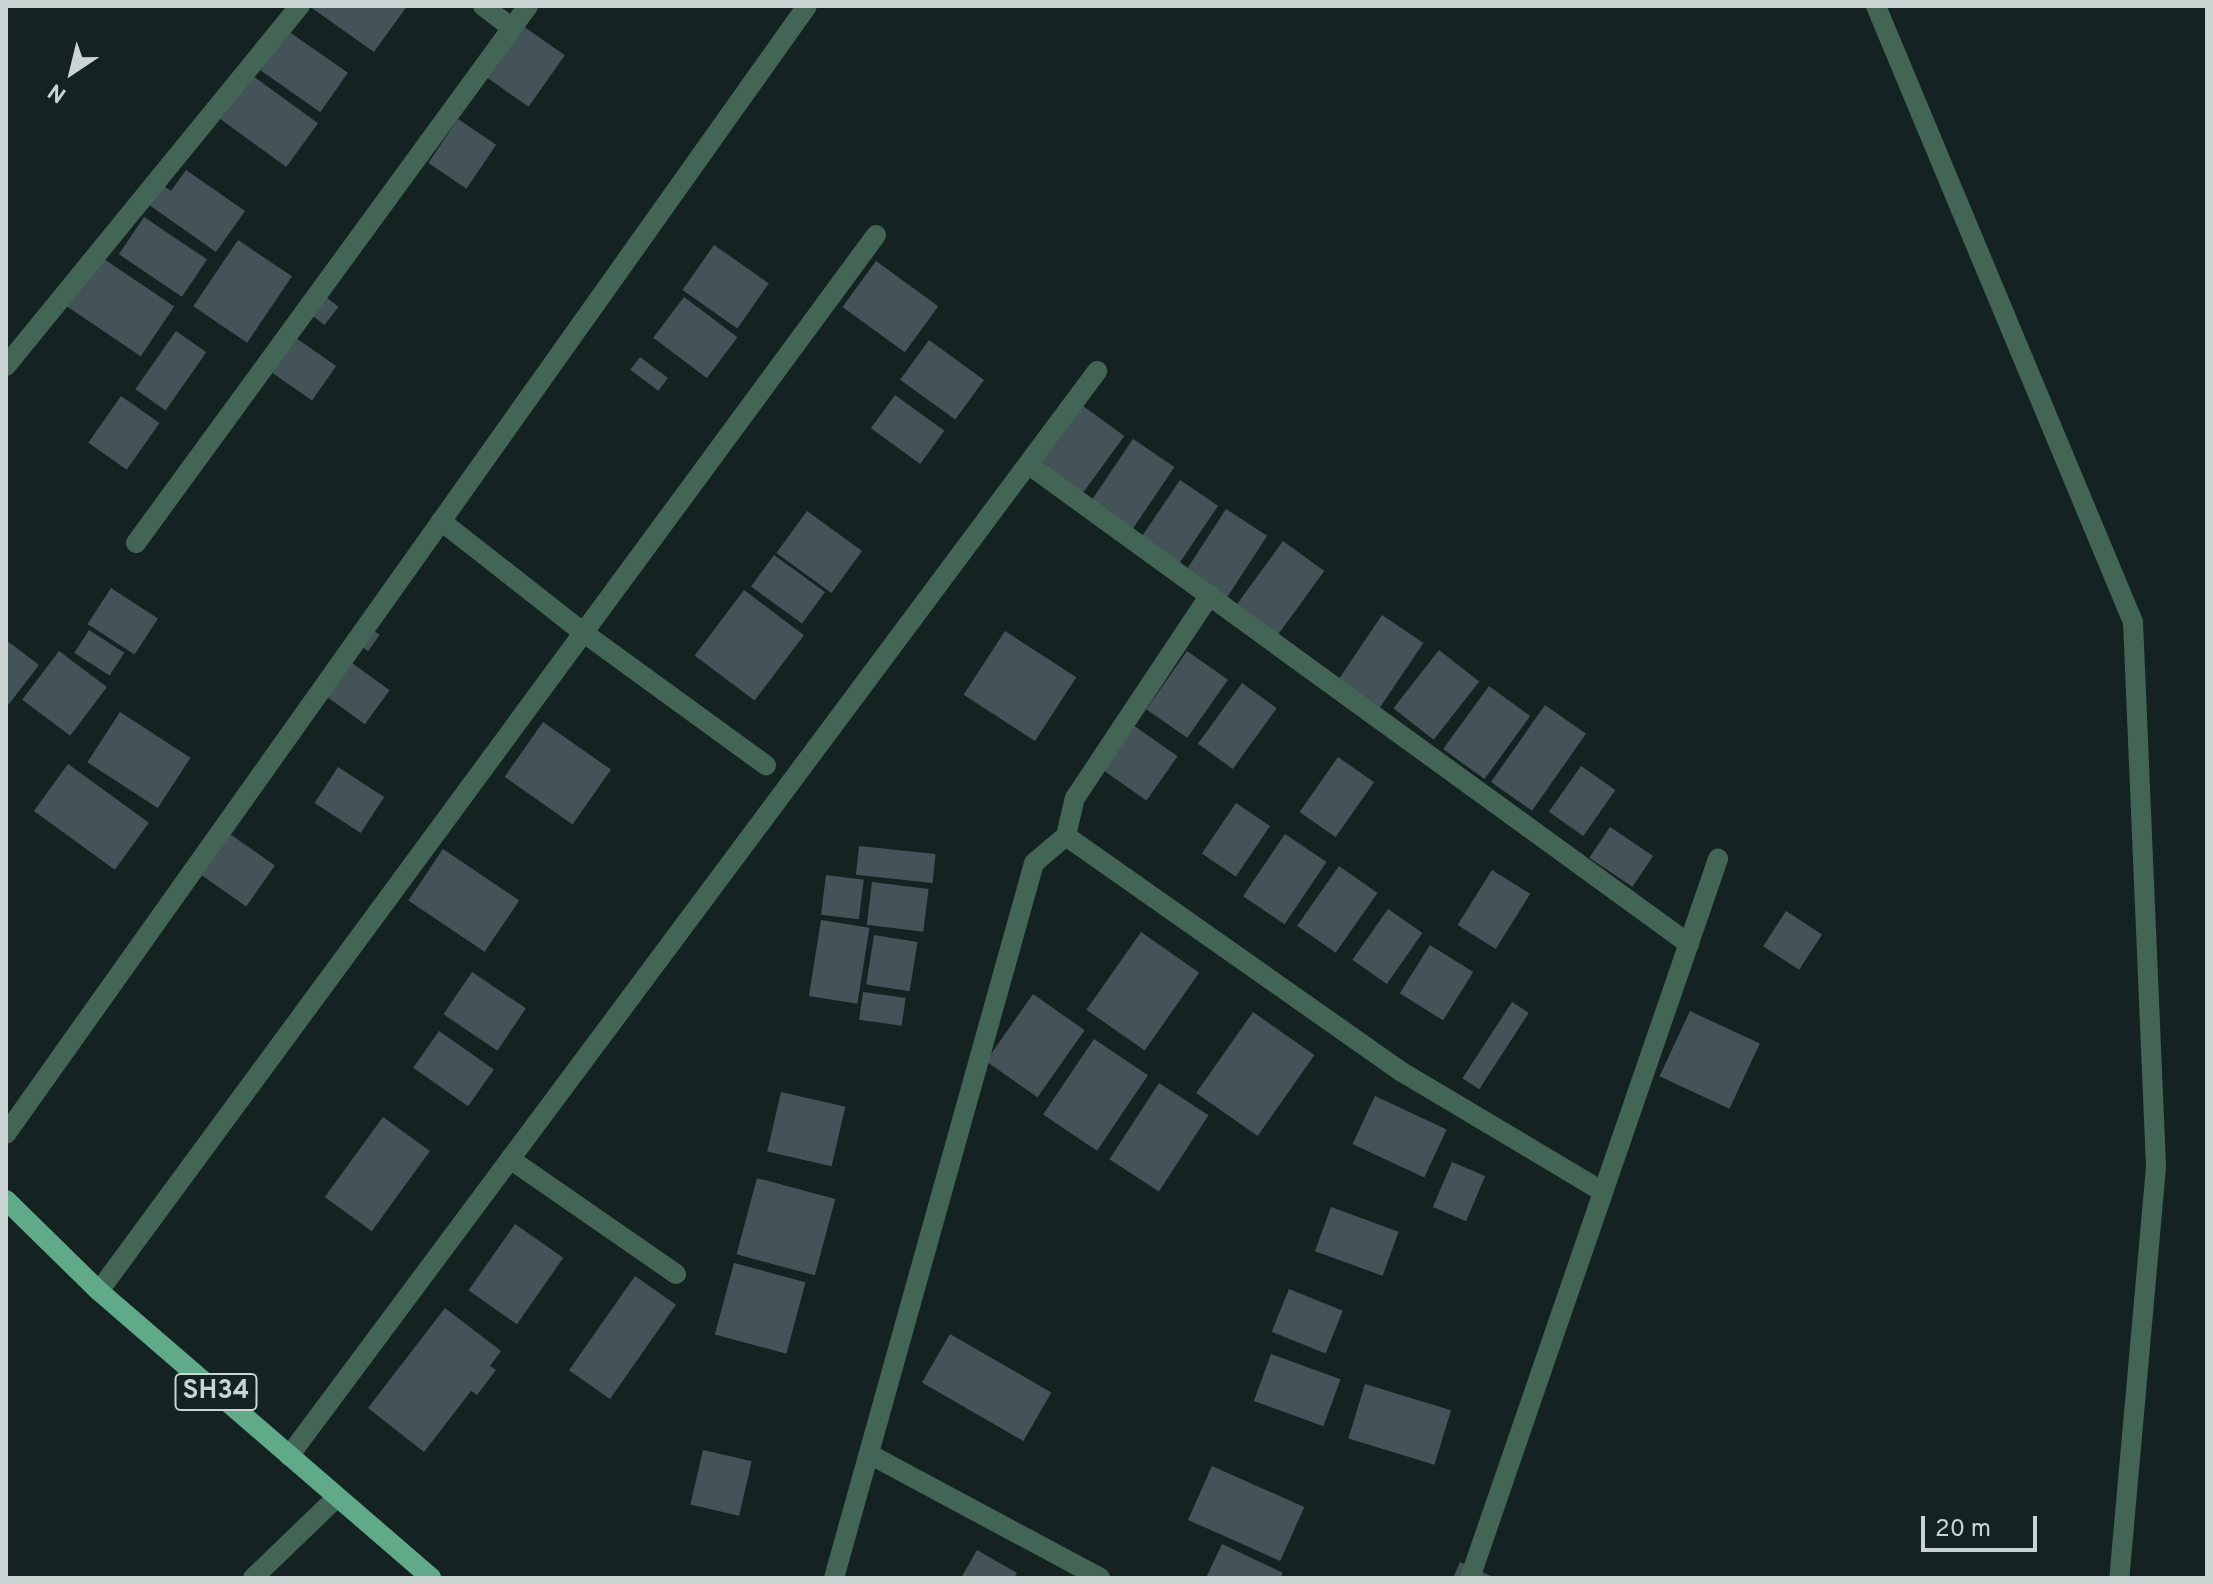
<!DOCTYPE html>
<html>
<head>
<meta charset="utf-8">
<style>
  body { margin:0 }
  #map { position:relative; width:2213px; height:1584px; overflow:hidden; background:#142322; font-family:Overpass,sans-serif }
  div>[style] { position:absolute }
  .building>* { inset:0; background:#445358; transform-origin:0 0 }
  .minor>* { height:20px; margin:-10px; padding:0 10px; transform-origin:10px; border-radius:10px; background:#436555 }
  .major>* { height:20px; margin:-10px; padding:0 10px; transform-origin:10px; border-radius:10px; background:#60aa8a }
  span { translate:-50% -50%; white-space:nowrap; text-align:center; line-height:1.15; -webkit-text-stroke:6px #142322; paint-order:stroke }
  .shield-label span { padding:2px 6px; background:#142322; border:2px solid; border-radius:6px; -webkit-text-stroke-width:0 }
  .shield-label { font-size:26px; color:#cad4d3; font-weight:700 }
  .frame { position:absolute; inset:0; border:8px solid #cad4d3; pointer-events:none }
  .north { position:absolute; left:32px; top:32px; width:80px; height:80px; -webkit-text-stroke:6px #142322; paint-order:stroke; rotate:215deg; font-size:22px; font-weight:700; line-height:32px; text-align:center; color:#cad4d3 }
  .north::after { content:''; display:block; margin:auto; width:28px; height:36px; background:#cad4d3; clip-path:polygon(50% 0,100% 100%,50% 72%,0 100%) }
  .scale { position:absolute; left:1921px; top:1516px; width:116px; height:36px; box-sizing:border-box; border:4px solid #cad4d3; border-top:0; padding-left:10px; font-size:24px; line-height:28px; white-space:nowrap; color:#cad4d3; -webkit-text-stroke:6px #142322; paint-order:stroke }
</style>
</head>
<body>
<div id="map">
  <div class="building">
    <i style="clip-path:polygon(309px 6px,407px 6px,374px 52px)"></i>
    <i style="left:523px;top:26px;width:51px;height:63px;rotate:35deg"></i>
    <i style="left:288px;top:31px;width:73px;height:48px;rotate:35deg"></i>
    <i style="left:242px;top:68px;width:94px;height:54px;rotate:36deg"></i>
    <i style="left:458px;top:119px;width:46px;height:53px;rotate:34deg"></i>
    <i style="clip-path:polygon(186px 170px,245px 211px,216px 252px,145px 202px,159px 183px,171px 191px)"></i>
    <i style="left:144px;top:217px;width:76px;height:45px;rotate:34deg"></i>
    <i style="left:238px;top:240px;width:65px;height:80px;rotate:34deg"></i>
    <i style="left:714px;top:245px;width:67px;height:55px;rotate:35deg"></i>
    <i style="left:98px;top:255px;width:92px;height:60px;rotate:34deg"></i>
    <i style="left:876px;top:261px;width:77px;height:57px;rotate:36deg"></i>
    <i style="left:326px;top:297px;width:16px;height:23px;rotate:38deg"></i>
    <i style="left:684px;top:297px;width:67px;height:51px;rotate:37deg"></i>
    <i style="left:176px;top:331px;width:37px;height:71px;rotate:35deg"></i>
    <i style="left:296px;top:338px;width:49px;height:42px;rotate:35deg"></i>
    <i style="left:929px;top:340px;width:68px;height:49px;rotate:36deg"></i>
    <i style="left:640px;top:357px;width:35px;height:16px;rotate:37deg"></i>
    <i style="left:895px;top:395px;width:61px;height:41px;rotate:36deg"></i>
    <i style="left:121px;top:396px;width:47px;height:57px;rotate:35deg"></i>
    <i style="left:1079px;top:403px;width:56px;height:79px;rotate:36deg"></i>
    <i style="left:1133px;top:439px;width:50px;height:80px;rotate:34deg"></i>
    <i style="left:1180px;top:480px;width:46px;height:74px;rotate:34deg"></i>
    <i style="left:1226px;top:509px;width:49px;height:73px;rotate:33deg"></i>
    <i style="left:807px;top:511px;width:68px;height:52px;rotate:36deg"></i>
    <i style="left:1283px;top:541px;width:51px;height:82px;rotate:36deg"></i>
    <i style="left:774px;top:555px;width:63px;height:39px;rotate:36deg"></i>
    <i style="left:111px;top:588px;width:56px;height:43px;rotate:33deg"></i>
    <i style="left:744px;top:590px;width:75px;height:82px;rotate:37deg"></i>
    <i style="left:1382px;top:615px;width:50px;height:87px;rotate:34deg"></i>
    <i style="left:360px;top:621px;width:24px;height:20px;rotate:35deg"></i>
    <i style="left:89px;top:630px;width:42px;height:27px;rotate:33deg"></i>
    <i style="left:1005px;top:631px;width:85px;height:76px;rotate:33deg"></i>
    <i style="clip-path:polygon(6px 640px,39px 665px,9px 704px,6px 702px)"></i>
    <i style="left:1439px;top:650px;width:51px;height:74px;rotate:38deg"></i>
    <i style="left:59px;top:651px;width:60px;height:61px;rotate:37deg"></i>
    <i style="left:1187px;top:651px;width:50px;height:71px;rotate:35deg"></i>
    <i style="left:341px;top:655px;width:60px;height:42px;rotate:36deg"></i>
    <i style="left:1242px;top:683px;width:43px;height:75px;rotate:36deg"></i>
    <i style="left:1489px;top:686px;width:51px;height:78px;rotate:36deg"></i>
    <i style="left:1545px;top:705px;width:50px;height:94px;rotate:35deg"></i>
    <i style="left:120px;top:712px;width:84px;height:60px;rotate:33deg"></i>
    <i style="left:543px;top:722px;width:83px;height:67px;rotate:35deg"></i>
    <i style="left:1130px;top:723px;width:58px;height:54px;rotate:35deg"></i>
    <i style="left:1338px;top:757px;width:44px;height:67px;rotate:35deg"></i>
    <i style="left:68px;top:764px;width:100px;height:58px;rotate:36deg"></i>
    <i style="left:1581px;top:766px;width:42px;height:56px;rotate:35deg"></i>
    <i style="left:338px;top:767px;width:55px;height:43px;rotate:33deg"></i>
    <i style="left:1236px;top:803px;width:41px;height:61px;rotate:34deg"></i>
    <i style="left:220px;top:827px;width:67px;height:50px;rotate:35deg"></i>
    <i style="left:1610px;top:827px;width:52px;height:37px;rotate:34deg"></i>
    <i style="left:1285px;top:834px;width:50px;height:75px;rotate:34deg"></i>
    <i style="left:859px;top:846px;width:77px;height:29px;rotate:6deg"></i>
    <i style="left:443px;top:849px;width:92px;height:62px;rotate:34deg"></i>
    <i style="left:1339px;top:866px;width:47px;height:73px;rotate:35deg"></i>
    <i style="left:1492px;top:870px;width:45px;height:65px;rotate:32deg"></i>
    <i style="left:826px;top:875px;width:38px;height:40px;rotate:7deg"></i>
    <i style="left:872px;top:882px;width:57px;height:43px;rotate:7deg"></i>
    <i style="left:1388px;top:909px;width:42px;height:62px;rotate:35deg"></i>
    <i style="left:1786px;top:911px;width:43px;height:42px;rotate:33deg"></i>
    <i style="left:821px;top:920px;width:49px;height:77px;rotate:9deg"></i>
    <i style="left:1141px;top:932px;width:71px;height:95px;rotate:35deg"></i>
    <i style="left:874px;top:935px;width:44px;height:50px;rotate:9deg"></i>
    <i style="left:1430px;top:945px;width:51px;height:57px;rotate:32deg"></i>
    <i style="left:472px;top:972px;width:65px;height:51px;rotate:34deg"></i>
    <i style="left:863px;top:992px;width:43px;height:28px;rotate:8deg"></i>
    <i style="left:1033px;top:994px;width:63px;height:82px;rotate:35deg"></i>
    <i style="left:1512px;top:1002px;width:20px;height:91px;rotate:33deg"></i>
    <i style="left:1690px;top:1011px;width:77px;height:72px;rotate:25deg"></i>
    <i style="left:1253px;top:1012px;width:75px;height:99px;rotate:35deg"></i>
    <i style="left:439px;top:1031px;width:67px;height:45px;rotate:35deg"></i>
    <i style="left:1094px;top:1039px;width:65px;height:91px;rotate:34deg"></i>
    <i style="left:1159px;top:1083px;width:59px;height:91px;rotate:33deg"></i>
    <i style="left:781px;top:1092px;width:66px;height:61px;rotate:13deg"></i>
    <i style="left:1375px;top:1096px;width:79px;height:53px;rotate:25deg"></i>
    <i style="left:383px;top:1117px;width:58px;height:99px;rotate:36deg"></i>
    <i style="left:1452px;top:1162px;width:36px;height:49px;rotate:23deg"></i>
    <i style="left:757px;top:1178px;width:81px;height:79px;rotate:15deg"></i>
    <i style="left:1331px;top:1207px;width:72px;height:47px;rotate:20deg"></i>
    <i style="left:515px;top:1224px;width:59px;height:81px;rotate:35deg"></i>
    <i style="left:734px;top:1263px;width:74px;height:74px;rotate:15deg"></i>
    <i style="left:635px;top:1276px;width:50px;height:115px;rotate:35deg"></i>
    <i style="left:1289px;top:1289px;width:58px;height:46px;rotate:22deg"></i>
    <i style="clip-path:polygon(445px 1308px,501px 1351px,490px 1366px,496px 1370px,477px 1395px,471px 1391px,424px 1452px,368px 1408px)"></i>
    <i style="left:950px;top:1334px;width:117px;height:56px;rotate:30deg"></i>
    <i style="left:1271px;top:1354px;width:74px;height:50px;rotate:20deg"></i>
    <i style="left:1365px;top:1384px;width:90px;height:57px;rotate:17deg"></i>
    <i style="left:703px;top:1450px;width:50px;height:56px;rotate:13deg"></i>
    <i style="left:1212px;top:1466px;width:101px;height:59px;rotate:24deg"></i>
    <i style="clip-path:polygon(1222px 1544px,1283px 1573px,1280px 1578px,1206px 1578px)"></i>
    <i style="clip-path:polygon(977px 1550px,1017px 1573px,1014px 1578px,961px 1578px)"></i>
    <i style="clip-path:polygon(1460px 1562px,1495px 1578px,1453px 1578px)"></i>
  </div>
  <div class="minor">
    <i style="left:483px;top:6px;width:36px;rotate:37deg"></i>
    <i style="left:1876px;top:6px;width:667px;rotate:67.35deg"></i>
    <i style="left:2133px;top:622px;width:545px;rotate:87.58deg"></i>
    <i style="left:2156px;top:1167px;width:413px;rotate:95.1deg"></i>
    <i style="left:6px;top:366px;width:465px;rotate:-50.8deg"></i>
    <i style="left:1032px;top:467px;width:812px;rotate:35.98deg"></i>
    <i style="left:441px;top:521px;width:182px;rotate:38.1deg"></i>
    <i style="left:584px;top:633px;width:225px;rotate:36deg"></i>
    <i style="left:136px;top:543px;width:665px;rotate:-53.87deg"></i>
    <i style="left:1066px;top:836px;width:411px;rotate:35.1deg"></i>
    <i style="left:1402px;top:1072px;width:234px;rotate:30.8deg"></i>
    <i style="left:6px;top:1134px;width:1383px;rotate:-54.62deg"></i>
    <i style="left:510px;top:1159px;width:202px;rotate:34.7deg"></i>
    <i style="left:99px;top:1291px;width:1311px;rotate:-53.65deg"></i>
    <i style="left:871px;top:1455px;width:260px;rotate:28.2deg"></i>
    <i style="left:289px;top:1456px;width:1353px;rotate:-53.32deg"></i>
    <i style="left:253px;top:1578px;width:115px;rotate:-43.9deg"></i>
    <i style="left:834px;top:1578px;width:742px;rotate:-74.37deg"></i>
    <i style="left:1034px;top:863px;width:42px;rotate:-40.2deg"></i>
    <i style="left:1066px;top:836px;width:39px;rotate:-77deg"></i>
    <i style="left:1075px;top:798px;width:244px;rotate:-56.4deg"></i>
    <i style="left:1470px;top:1578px;width:761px;rotate:-70.97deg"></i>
  </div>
  <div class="major">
    <i style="left:6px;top:1200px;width:130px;rotate:44.4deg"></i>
    <i style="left:99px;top:1291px;width:439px;rotate:40.8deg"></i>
  </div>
  <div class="shield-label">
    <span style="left:216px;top:1392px">SH34</span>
  </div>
  <div class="frame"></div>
  <div class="north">N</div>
  <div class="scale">20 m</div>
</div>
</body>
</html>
